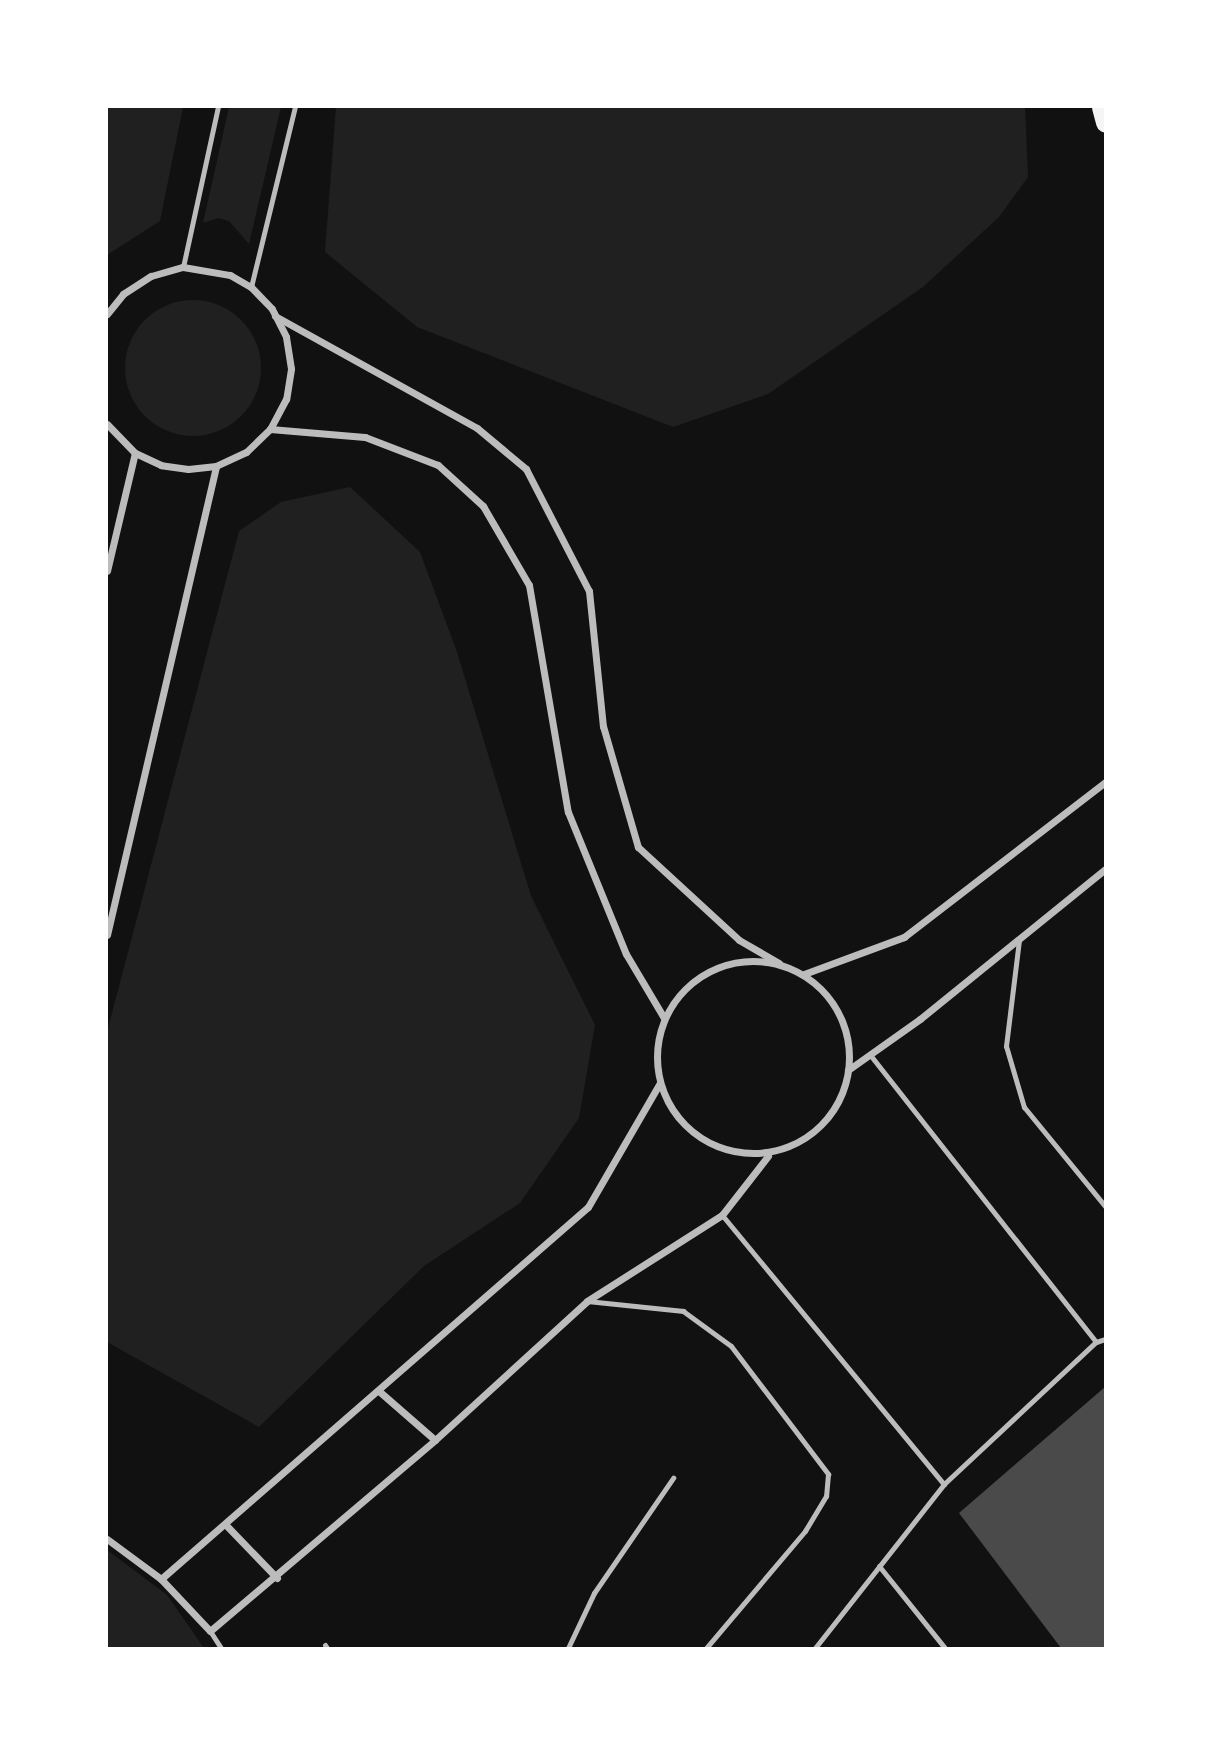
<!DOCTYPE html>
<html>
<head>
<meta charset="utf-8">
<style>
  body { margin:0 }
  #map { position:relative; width:1212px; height:1755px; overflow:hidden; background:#111; font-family:Barlow,sans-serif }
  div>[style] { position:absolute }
  .green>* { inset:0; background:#202020 }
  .round { border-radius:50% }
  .building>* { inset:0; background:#4a4a4a }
  .service>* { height:5px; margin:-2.5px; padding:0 2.5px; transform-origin:2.5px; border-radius:2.5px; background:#bcbcbc }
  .minor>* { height:7px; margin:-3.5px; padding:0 3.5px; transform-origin:3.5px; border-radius:3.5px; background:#bcbcbc }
  .minor>.ring { margin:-3.5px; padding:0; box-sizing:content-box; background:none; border:7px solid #bcbcbc; border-radius:50% }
  .trunk>* { height:19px; margin:-9.5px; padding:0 9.5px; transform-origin:9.5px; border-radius:9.5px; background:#f5f5f5 }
  span { translate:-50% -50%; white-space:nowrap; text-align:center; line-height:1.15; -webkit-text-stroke:5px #fff; paint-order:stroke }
  .frame { position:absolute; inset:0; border:108px solid #fff; pointer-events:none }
</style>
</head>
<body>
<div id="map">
  <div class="green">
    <i style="clip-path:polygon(107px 107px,183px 107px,160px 221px,107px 255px)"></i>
    <i style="clip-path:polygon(229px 107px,281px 107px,249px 244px,229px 221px,218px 218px,203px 223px)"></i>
    <i style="clip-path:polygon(336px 107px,1025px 107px,1028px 177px,999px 217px,923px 287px,768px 394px,673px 427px,417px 327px,325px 252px)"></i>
    <i class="round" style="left:125px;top:300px;width:136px;height:136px"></i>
    <i style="clip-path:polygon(350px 487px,420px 552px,457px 652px,531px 896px,595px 1025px,579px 1118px,520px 1203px,424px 1266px,259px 1427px,107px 1342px,107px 1032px,239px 531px,281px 502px)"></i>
    <i style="clip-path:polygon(107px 1550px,167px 1595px,204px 1648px,107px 1648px)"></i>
  </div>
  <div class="building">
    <i style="clip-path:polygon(1105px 1387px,1105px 1648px,1061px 1648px,959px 1513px)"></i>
  </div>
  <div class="service">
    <i style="left:183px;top:267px;width:164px;rotate:-77.7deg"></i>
    <i style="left:251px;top:287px;width:185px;rotate:-76.3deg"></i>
    <i style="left:1019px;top:940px;width:107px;rotate:97deg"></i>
    <i style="left:1006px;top:1046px;width:64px;rotate:73.6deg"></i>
    <i style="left:1024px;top:1107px;width:128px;rotate:50.7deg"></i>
    <i style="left:871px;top:1056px;width:364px;rotate:51.8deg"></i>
    <i style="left:722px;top:1215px;width:349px;rotate:50.5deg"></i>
    <i style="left:587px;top:1301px;width:97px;rotate:5.9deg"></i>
    <i style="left:683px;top:1311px;width:59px;rotate:36.1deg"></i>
    <i style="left:731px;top:1346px;width:161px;rotate:52.8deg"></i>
    <i style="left:828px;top:1474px;width:22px;rotate:95deg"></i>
    <i style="left:826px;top:1496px;width:41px;rotate:121deg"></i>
    <i style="left:805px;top:1531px;width:153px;rotate:130.2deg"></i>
    <i style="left:879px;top:1566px;width:105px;rotate:51.2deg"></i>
    <i style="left:210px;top:1631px;width:20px;rotate:57deg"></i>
    <i style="left:325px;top:1645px;width:4px;rotate:56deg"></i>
    <i style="left:568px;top:1648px;width:61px;rotate:-64.7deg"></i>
    <i style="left:594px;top:1593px;width:140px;rotate:-55.5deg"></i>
    <i style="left:815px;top:1648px;width:209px;rotate:-51.8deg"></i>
    <i style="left:944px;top:1484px;width:208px;rotate:-43.1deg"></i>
    <i style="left:1096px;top:1342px;width:9px;rotate:-18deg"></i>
  </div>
  <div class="minor">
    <i style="left:107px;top:314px;width:26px;rotate:-51deg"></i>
    <i style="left:123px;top:294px;width:33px;rotate:-33deg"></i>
    <i style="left:151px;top:276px;width:33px;rotate:-16deg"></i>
    <i style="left:183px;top:267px;width:48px;rotate:9.7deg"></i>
    <i style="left:230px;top:275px;width:24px;rotate:30deg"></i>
    <i style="left:251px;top:287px;width:30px;rotate:46deg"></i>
    <i style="left:272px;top:309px;width:31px;rotate:63deg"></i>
    <i style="left:286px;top:337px;width:32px;rotate:81deg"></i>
    <i style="left:291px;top:369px;width:30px;rotate:99deg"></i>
    <i style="left:286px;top:399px;width:34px;rotate:118deg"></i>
    <i style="left:270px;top:429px;width:33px;rotate:136deg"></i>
    <i style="left:246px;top:452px;width:33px;rotate:155deg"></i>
    <i style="left:216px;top:466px;width:28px;rotate:174deg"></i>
    <i style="left:188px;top:469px;width:27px;rotate:-172deg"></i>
    <i style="left:161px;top:465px;width:29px;rotate:-155deg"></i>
    <i style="left:135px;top:453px;width:40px;rotate:-134deg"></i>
    <i style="left:275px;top:316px;width:231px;rotate:29deg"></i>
    <i style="left:477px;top:428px;width:64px;rotate:39.9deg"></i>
    <i style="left:526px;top:469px;width:137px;rotate:62.7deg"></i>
    <i style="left:589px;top:591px;width:136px;rotate:84.1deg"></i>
    <i style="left:603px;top:726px;width:126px;rotate:73.9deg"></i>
    <i style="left:638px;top:847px;width:137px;rotate:42.6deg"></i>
    <i style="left:739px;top:940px;width:46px;rotate:29.9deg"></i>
    <i style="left:270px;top:429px;width:95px;rotate:4.8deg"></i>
    <i style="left:365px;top:437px;width:78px;rotate:21deg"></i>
    <i style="left:438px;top:465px;width:61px;rotate:42.3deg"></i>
    <i style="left:483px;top:506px;width:91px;rotate:59.8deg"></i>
    <i style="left:529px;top:585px;width:230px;rotate:80.3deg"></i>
    <i style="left:568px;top:812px;width:153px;rotate:67.8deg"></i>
    <i style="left:626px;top:954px;width:74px;rotate:59.3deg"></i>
    <i style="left:107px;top:571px;width:121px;rotate:-76.7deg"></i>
    <i style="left:107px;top:935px;width:481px;rotate:-76.9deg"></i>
    <i class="ring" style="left:657px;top:961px;width:185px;height:185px"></i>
    <i style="left:804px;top:974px;width:107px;rotate:-20.3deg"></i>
    <i style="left:904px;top:937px;width:254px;rotate:-37.6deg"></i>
    <i style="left:848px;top:1070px;width:88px;rotate:-35.3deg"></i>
    <i style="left:920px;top:1019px;width:238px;rotate:-39deg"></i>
    <i style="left:380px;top:1392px;width:73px;rotate:41.1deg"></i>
    <i style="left:225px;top:1524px;width:75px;rotate:46.1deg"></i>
    <i style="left:107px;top:1539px;width:67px;rotate:36.5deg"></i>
    <i style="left:161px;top:1579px;width:71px;rotate:46.7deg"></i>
    <i style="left:210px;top:1631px;width:295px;rotate:-40.3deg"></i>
    <i style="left:435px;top:1440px;width:206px;rotate:-42.4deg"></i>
    <i style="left:587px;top:1301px;width:160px;rotate:-32.5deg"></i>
    <i style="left:722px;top:1215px;width:75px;rotate:-52.1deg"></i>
    <i style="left:161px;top:1579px;width:566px;rotate:-41.06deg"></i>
    <i style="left:588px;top:1207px;width:143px;rotate:-59.9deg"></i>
  </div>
  <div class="trunk">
    <i style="left:1101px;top:107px;width:16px;rotate:75deg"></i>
  </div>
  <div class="frame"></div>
</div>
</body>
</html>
